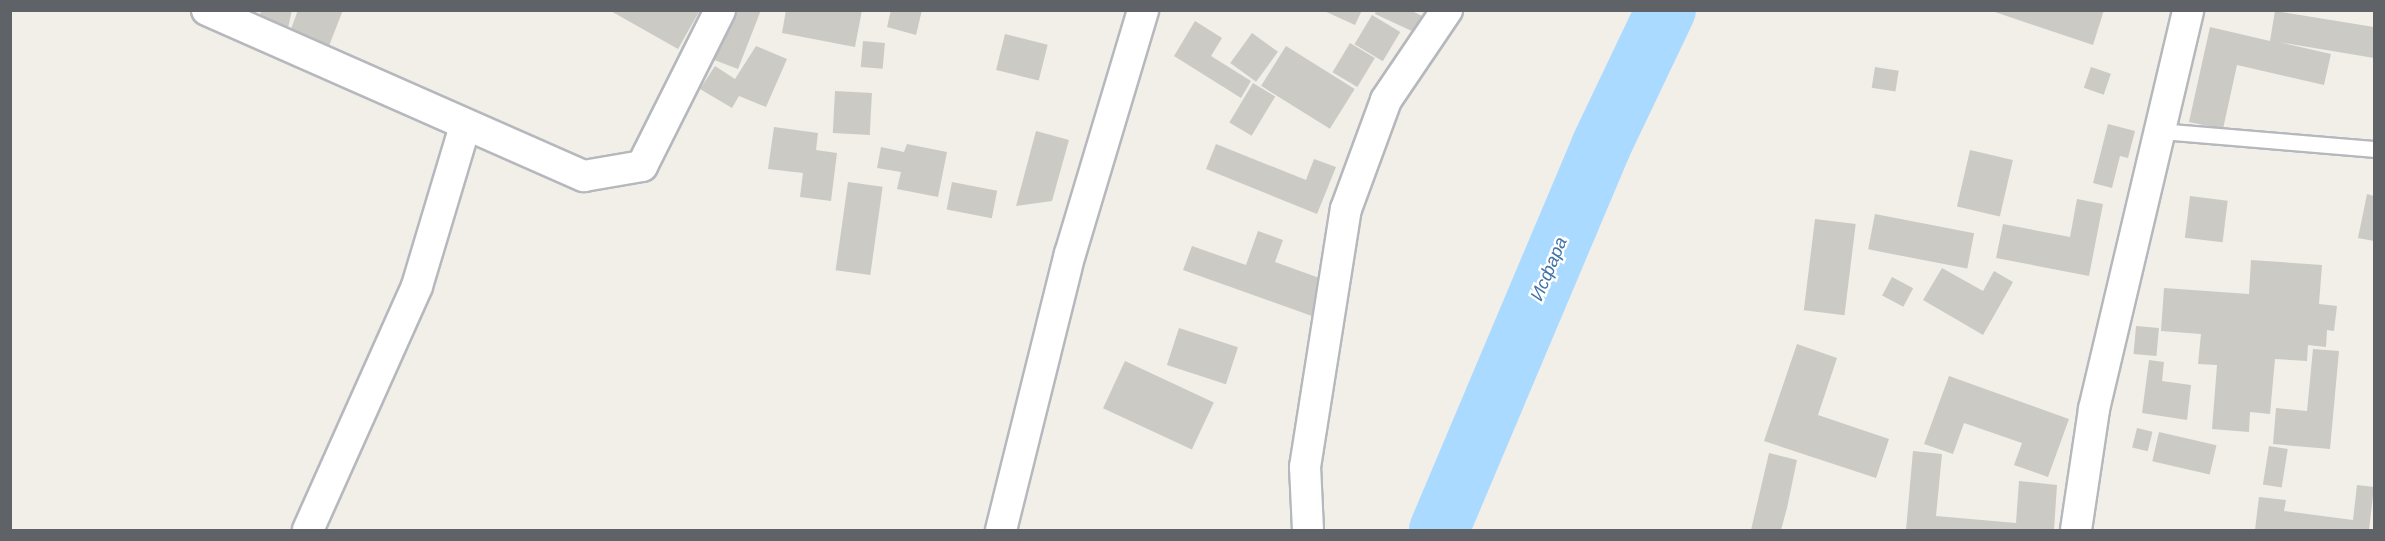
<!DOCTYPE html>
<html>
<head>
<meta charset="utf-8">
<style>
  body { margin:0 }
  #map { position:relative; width:2385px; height:541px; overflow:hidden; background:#f1efe8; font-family:Arial,sans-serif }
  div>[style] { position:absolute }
  .river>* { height:60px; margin:-30px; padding:0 30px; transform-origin:30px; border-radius:30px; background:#aadaff }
  .building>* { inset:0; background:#cccac5; transform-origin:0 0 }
  .roads { filter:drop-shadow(2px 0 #b5b8bc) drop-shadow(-2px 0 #b5b8bc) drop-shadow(0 2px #b5b8bc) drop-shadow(0 -2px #b5b8bc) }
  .service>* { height:15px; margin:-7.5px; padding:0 7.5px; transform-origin:7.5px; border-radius:7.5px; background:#fff }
  .minor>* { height:30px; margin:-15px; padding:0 15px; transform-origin:15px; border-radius:15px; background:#fff }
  span { translate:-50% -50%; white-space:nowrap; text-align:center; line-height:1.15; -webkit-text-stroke:5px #fff; paint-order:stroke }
  .water-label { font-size:18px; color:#4174aa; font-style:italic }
  .frame { position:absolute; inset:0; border:12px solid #5f6368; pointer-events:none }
</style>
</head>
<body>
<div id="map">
  <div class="river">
    <i style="left:1439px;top:530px;width:417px;rotate:-67.1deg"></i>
    <i style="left:1601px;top:146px;width:151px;rotate:-64.5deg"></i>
  </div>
  <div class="building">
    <i style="clip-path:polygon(261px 10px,292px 10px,287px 33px,259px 24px)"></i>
    <i style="clip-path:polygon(298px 10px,343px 10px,327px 51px,288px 37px)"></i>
    <i style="clip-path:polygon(609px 10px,700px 10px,678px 49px)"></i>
    <i style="clip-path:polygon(728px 10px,761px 10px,738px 69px,709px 58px)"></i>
    <i style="clip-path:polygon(786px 10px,862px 10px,855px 47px,782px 33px)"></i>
    <i style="clip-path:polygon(891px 10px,922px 10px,916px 35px,887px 27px)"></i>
    <i style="clip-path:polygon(1322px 10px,1362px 10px,1355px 25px)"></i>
    <i style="clip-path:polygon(1376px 10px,1410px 10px,1422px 16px,1414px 32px,1375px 14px)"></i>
    <i style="clip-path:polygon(1989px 10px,2104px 10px,2093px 45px)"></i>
    <i style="clip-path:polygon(2275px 11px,2374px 27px,2374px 58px,2278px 42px,2331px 54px,2324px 85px,2237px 65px,2223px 129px,2189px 122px,2210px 27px,2270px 41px)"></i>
    <i style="left:1372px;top:15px;width:33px;height:34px;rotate:31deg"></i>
    <i style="clip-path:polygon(1195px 21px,1222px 38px,1211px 56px,1251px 81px,1241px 98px,1174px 56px)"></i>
    <i style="left:1252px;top:33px;width:32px;height:37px;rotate:36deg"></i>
    <i style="left:1005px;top:34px;width:44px;height:37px;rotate:14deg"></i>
    <i style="left:863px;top:41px;width:22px;height:26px;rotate:5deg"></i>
    <i style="left:1350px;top:43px;width:29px;height:34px;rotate:31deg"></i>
    <i style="clip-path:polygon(756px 46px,787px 59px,766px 107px,739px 96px,732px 108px,700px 89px,715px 66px,735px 79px)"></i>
    <i style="left:1286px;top:46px;width:81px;height:47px;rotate:32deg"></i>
    <i style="left:1875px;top:67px;width:24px;height:21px;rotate:9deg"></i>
    <i style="left:2091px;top:67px;width:21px;height:22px;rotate:19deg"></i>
    <i style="left:1253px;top:83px;width:26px;height:46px;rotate:31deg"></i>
    <i style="left:835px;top:91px;width:37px;height:42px;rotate:3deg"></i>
    <i style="clip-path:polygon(2108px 124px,2135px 131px,2128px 158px,2120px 156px,2112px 188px,2093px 183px)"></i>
    <i style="clip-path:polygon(774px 127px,818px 133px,816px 150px,837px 153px,831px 201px,800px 197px,803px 173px,768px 169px)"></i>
    <i style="clip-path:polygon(1036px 131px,1069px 140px,1052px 201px,1016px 206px)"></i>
    <i style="clip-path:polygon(907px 144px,947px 152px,938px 197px,897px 189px,901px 172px,877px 168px,881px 147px,904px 152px)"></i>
    <i style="clip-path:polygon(1216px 144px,1306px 180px,1314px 159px,1336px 167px,1317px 214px,1206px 169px)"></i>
    <i style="left:1970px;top:150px;width:44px;height:58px;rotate:13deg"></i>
    <i style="left:848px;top:182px;width:35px;height:89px;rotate:8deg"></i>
    <i style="left:952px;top:182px;width:46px;height:28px;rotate:11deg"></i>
    <i style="clip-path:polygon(2367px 194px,2374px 196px,2374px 241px,2358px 238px)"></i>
    <i style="left:2190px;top:196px;width:38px;height:42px;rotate:7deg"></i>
    <i style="clip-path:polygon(2077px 199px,2103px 204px,2089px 276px,1996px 258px,2003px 224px,2070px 237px)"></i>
    <i style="left:1875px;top:214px;width:101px;height:36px;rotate:11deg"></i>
    <i style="left:1815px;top:219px;width:41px;height:92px;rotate:7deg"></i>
    <i style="clip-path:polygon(1258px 231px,1283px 240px,1275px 262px,1325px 280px,1312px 316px,1183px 270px,1192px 246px,1246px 265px)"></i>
    <i style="clip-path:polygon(2251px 260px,2322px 265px,2319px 304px,2337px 306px,2334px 331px,2327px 330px,2326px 347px,2308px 345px,2307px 361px,2275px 359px,2270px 414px,2250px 412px,2249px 432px,2212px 429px,2217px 365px,2198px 364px,2201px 334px,2161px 331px,2164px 288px,2249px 294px)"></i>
    <i style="clip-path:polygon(1942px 268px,1983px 291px,1994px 271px,2013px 282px,1983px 335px,1923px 300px)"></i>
    <i style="left:1892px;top:277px;width:24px;height:21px;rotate:28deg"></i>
    <i style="left:2136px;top:326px;width:23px;height:28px;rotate:5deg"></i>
    <i style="left:1179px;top:328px;width:62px;height:39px;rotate:18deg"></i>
    <i style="clip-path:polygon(1797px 344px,1837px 358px,1818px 415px,1889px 439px,1876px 478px,1764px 441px)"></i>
    <i style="clip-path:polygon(2313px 349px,2339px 351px,2330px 449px,2273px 444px,2276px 408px,2307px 411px)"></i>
    <i style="clip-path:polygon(2149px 360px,2164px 362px,2162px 381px,2191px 385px,2187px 420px,2142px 413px)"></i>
    <i style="left:1125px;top:361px;width:98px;height:52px;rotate:25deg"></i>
    <i style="clip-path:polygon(1949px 376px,2069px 419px,2048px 477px,2014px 465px,2022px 443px,1964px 423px,1953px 454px,1924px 444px)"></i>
    <i style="left:2137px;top:428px;width:16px;height:20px;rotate:14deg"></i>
    <i style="left:2159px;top:432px;width:59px;height:30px;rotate:13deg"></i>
    <i style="left:2269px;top:446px;width:19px;height:39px;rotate:9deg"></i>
    <i style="clip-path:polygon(1913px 451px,1942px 454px,1936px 516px,2016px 523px,2019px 481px,2057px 485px,2054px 530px,1906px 530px)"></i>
    <i style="clip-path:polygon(1769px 453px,1797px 460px,1787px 508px,1781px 530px,1751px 530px)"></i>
    <i style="clip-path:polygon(2357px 485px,2374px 487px,2369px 530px,2255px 530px,2259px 497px,2286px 500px,2284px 511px,2353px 520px)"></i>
  </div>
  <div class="roads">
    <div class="service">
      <i style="left:2160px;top:131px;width:215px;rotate:4.8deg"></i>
    </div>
    <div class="minor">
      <i style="left:207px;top:10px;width:412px;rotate:23.8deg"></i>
      <i style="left:584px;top:176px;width:59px;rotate:-9.8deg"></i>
      <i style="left:642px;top:166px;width:174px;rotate:-63.4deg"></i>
      <i style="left:308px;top:530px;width:267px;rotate:-65.9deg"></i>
      <i style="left:417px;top:286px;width:167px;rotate:-73.3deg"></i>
      <i style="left:1001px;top:530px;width:284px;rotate:-76deg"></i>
      <i style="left:1070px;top:254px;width:255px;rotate:-73.3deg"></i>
      <i style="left:1308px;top:530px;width:63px;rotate:-92.7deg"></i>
      <i style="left:1305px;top:467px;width:261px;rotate:-81deg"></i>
      <i style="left:1346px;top:209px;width:116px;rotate:-69.8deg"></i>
      <i style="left:1386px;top:100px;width:109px;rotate:-55.9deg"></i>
      <i style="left:2076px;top:530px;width:122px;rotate:-81.5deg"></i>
      <i style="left:2094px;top:409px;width:410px;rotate:-76.7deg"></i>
    </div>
  </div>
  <div class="water-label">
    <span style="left:1549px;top:269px;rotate:-67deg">Исфара</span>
  </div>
  <div class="frame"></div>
</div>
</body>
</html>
